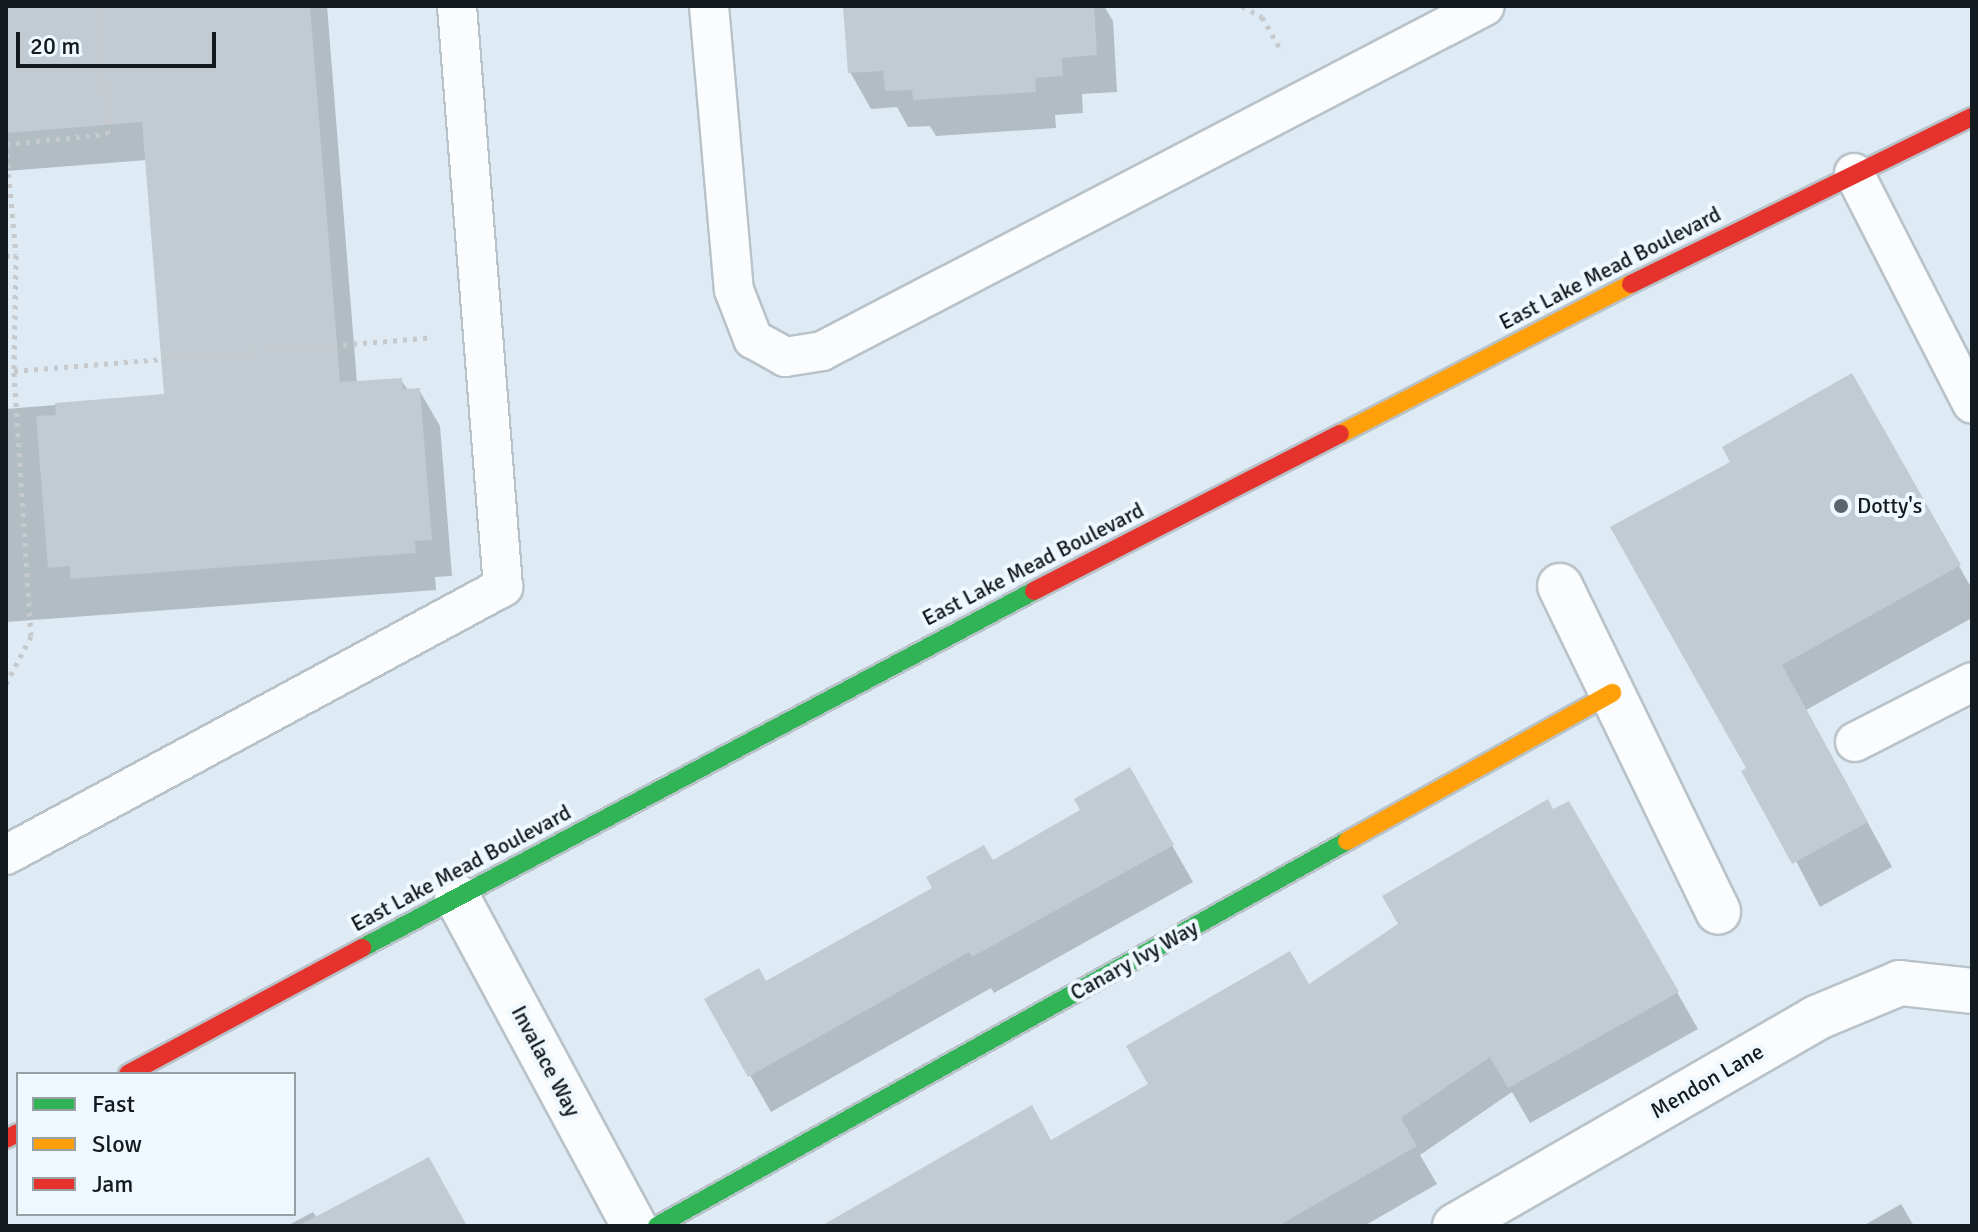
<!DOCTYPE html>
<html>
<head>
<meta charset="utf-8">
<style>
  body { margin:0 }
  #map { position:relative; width:1978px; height:1232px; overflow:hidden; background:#deebf4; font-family:Signika,sans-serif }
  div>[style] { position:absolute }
  .shadow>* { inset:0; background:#0003 }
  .building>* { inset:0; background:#c1cbd1 }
  .path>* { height:5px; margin-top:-2.5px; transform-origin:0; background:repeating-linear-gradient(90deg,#c6cacd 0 4px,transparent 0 10px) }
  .roads { filter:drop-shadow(2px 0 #b8c2c9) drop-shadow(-2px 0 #b8c2c9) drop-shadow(0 2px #b8c2c9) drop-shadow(0 -2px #b8c2c9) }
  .lane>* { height:38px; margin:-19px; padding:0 19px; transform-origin:19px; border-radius:19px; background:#fafcfd }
  .street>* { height:44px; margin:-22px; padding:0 22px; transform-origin:22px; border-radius:22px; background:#fafcfd }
  .fast>* { height:18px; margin:-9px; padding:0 9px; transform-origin:9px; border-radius:9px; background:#30b455 }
  .slow>* { height:18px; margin:-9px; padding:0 9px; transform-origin:9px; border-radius:9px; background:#ff9f0a }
  .jam>* { height:18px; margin:-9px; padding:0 9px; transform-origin:9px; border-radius:9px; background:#e5322d }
  .dots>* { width:22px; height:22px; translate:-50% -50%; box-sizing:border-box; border:4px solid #eff8fe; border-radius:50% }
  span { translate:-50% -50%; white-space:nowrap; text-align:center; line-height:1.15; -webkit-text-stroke:8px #eff8fe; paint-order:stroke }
  .street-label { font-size:22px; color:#131b20 }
  .poi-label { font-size:22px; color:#131b20 }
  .left { translate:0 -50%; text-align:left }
  .frame { position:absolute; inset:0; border:8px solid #131b20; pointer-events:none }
  .legend { position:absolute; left:16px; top:1072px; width:280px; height:144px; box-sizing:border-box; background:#eff8fe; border:2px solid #97a0a5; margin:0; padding:10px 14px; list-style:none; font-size:24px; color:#131b20 }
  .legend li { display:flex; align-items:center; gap:16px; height:40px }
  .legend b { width:40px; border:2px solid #97a0a5 }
  .scale { position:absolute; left:16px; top:32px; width:200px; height:36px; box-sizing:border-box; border:4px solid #131b20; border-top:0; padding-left:10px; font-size:24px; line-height:28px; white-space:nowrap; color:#131b20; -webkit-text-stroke:6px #eff8fe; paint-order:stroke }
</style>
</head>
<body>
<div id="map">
  <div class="shadow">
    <i style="clip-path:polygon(6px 6px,327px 6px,357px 383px,401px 380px,408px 390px,419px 390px,440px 426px,452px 576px,435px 577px,436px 590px,6px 622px,6px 409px,166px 396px,147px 160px,6px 171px)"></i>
    <i style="clip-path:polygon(845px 6px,1104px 6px,1113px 21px,1117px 92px,1082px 94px,1083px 113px,1055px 115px,1056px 128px,936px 136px,930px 126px,908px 127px,897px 107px,871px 109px,850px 72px)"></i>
    <i style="clip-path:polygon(1877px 421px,1972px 589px,1972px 618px,1806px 710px,1892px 867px,1820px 907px,1748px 769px,1612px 528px)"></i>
    <i style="clip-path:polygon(1129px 770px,1193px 882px,994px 993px,991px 988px,771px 1112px,707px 1000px,766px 984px,992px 863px,1082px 811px)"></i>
    <i style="clip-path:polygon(1569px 803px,1698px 1029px,1530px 1123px,1512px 1092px,1420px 1155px,1437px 1184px,1364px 1226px,857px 1226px,1051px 1142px,1150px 1085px,1309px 987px)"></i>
    <i style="clip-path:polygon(1901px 1204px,1914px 1226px,1863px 1226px)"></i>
    <i style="clip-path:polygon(313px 1212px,317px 1218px,466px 1226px,287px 1226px)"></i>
  </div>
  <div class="building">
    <i style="clip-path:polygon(6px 6px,310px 6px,340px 382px,402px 378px,403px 389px,420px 388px,432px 540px,415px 541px,416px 553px,70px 579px,70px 566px,48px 568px,36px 416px,56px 415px,55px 403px,164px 394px,142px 122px,6px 133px)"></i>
    <i style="clip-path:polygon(843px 6px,1094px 6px,1097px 55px,1062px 58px,1063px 76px,1035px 78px,1036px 92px,913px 100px,912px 90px,885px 91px,883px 71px,848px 73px)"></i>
    <i style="clip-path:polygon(1852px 373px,1961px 565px,1782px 665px,1868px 822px,1792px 864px,1741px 771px,1746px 768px,1610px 527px,1730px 462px,1722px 447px)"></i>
    <i style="clip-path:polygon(1130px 767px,1174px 845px,972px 957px,969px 952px,748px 1077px,704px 999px,759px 968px,766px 981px,932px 888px,926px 877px,984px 845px,993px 860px,1080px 810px,1074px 799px)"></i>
    <i style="clip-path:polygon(1548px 799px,1553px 809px,1569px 801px,1679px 992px,1508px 1088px,1490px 1057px,1401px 1118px,1417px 1146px,1278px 1226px,821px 1226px,1032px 1105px,1051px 1140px,1148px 1084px,1126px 1046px,1290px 951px,1309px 984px,1398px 924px,1382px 896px)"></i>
    <i style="clip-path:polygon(429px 1157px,467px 1226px,298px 1226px)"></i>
  </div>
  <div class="path">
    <i style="left:1242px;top:6px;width:23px;rotate:29deg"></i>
    <i style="left:1262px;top:17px;width:40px;rotate:60.3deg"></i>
    <i style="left:6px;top:144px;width:111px;rotate:84.9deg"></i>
    <i style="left:16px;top:255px;width:116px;rotate:91deg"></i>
    <i style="left:14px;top:371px;width:415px;rotate:-4.6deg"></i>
    <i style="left:6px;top:144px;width:102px;rotate:-5.6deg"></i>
    <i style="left:108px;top:134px;width:128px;rotate:-94.9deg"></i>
    <i style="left:6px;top:256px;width:10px;rotate:-6deg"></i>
    <i style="left:6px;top:684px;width:54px;rotate:-62.5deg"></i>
    <i style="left:31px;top:636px;width:266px;rotate:-93.7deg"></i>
  </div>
  <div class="roads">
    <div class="lane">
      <i style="left:709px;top:6px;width:285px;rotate:85deg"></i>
      <i style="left:734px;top:290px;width:53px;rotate:68.8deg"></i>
      <i style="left:753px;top:339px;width:37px;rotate:29deg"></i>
      <i style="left:785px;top:357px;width:37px;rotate:-9deg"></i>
      <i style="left:822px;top:351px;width:747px;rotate:-27.49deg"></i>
      <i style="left:1854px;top:173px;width:259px;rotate:62.9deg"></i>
      <i style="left:1855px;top:742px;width:131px;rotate:-27.1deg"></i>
      <i style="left:6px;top:855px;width:565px;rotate:-28.34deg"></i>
      <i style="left:503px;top:587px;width:583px;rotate:-94.53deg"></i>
    </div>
    <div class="street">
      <i style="left:1560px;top:586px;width:362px;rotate:64.1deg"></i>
      <i style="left:457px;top:897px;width:374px;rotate:61.7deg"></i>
      <i style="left:1455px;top:1226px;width:417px;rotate:-29.9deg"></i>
      <i style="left:1816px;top:1018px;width:91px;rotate:-22.6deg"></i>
      <i style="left:1900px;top:983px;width:72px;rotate:6.3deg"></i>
    </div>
    <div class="fast">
      <i style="left:362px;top:948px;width:761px;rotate:-27.98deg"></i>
      <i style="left:657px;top:1226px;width:790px;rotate:-29.16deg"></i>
    </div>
    <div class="slow">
      <i style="left:1340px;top:434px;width:327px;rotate:-27.3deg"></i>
      <i style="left:1347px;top:841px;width:304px;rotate:-29.2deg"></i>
    </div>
    <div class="jam">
      <i style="left:1631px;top:284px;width:380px;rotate:-26.1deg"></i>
      <i style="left:1034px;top:591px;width:344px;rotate:-27.2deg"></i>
      <i style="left:128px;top:1074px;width:266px;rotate:-28.3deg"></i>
      <i style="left:6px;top:1139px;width:13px;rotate:-27deg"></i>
    </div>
  </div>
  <div class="dots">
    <i style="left:1841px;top:506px;background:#5a646a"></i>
  </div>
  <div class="street-label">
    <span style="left:1610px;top:268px;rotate:-27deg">East Lake Mead Boulevard</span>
    <span style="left:1033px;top:564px;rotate:-27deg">East Lake Mead Boulevard</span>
    <span style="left:461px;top:868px;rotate:-28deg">East Lake Mead Boulevard</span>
    <span style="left:1134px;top:960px;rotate:-29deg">Canary Ivy Way</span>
    <span style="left:546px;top:1061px;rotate:62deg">Invalace Way</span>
    <span style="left:1707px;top:1081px;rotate:-30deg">Mendon Lane</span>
  </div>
  <div class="poi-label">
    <span class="left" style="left:1857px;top:506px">Dotty's</span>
  </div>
  <div class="frame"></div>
  <ul class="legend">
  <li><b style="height:10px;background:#30b455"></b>Fast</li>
  <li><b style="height:10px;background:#ff9f0a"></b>Slow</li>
  <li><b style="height:10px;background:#e5322d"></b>Jam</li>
  </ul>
  <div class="scale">20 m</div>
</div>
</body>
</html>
